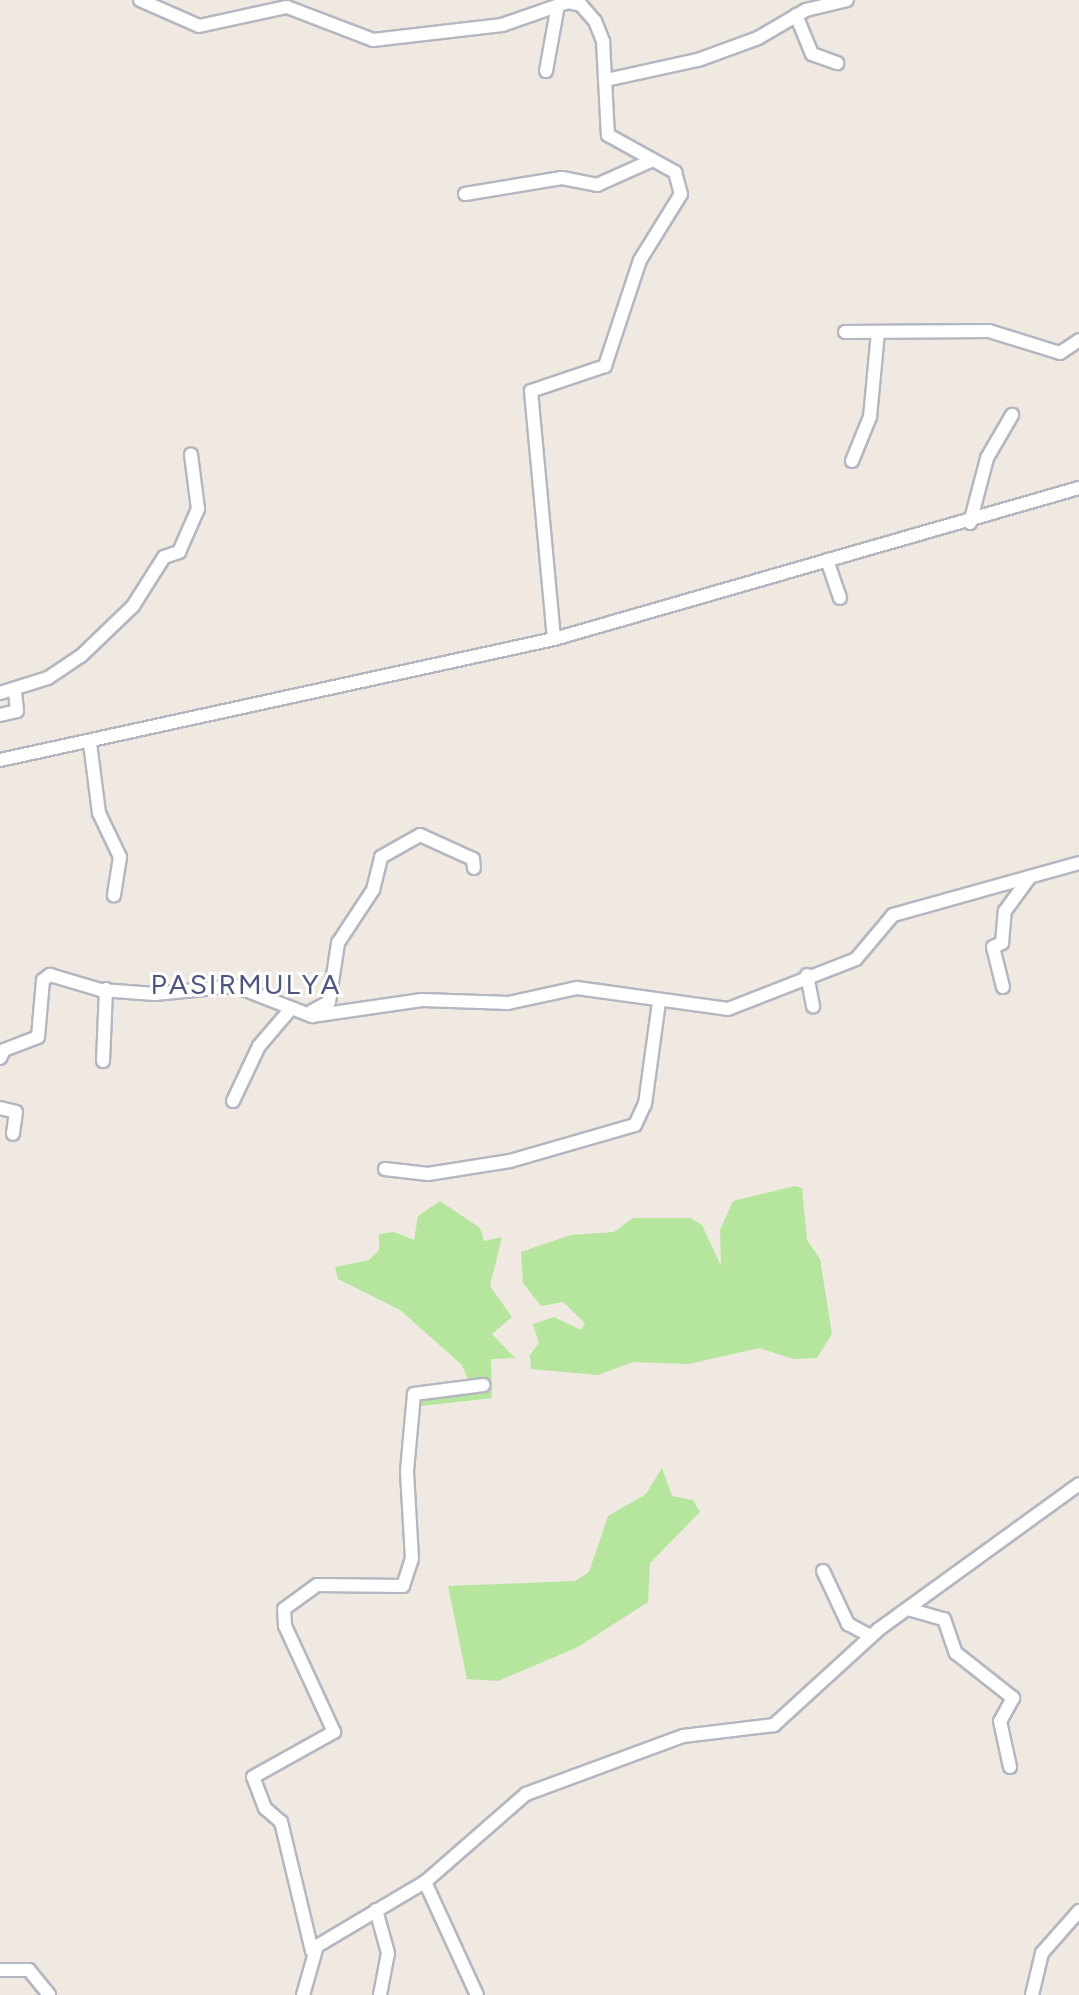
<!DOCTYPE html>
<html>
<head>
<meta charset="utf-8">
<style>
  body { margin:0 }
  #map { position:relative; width:1079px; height:1995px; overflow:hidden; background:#efe9e1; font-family:Figtree,sans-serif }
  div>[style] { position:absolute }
  .green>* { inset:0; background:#b6e59e }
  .roads { filter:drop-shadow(2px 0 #b4b7c1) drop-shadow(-2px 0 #b4b7c1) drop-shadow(0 2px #b4b7c1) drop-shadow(0 -2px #b4b7c1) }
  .minor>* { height:12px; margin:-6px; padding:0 6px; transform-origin:6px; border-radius:6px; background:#fff }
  span { translate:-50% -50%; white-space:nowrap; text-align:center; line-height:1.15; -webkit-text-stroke:6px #fff; paint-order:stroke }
  .quarter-label { font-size:28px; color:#4d5680; letter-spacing:2px }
</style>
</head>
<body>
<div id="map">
  <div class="green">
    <i style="clip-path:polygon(795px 1186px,802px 1188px,807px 1240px,820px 1259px,832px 1334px,817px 1358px,794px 1359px,759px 1348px,689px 1364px,633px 1362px,598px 1375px,531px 1369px,530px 1355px,539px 1343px,533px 1324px,554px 1317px,581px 1330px,585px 1323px,563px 1302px,541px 1306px,523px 1283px,521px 1252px,571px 1235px,614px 1232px,633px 1218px,690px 1218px,702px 1225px,721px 1266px,720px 1230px,733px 1201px)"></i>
    <i style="clip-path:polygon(440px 1201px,480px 1228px,484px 1241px,502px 1237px,490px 1286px,512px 1317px,492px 1334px,515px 1358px,491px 1359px,492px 1398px,421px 1406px,423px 1397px,472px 1390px,462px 1365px,400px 1310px,338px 1279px,335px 1267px,369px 1260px,379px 1250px,379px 1234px,394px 1232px,414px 1240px,418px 1216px)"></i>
    <i style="clip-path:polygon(662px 1468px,672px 1496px,693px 1500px,700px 1512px,650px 1563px,648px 1602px,578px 1647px,498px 1681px,467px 1679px,448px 1586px,575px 1581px,589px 1572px,608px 1516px,646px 1494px)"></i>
  </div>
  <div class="roads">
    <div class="minor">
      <i style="left:140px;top:0;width:64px;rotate:23.8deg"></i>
      <i style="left:199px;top:26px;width:90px;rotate:-12.2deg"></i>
      <i style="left:287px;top:7px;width:92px;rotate:21deg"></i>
      <i style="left:373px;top:40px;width:130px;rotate:-6.6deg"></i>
      <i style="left:502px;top:25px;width:70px;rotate:-19.2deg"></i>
      <i style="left:568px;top:2px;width:13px;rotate:13deg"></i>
      <i style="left:581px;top:5px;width:21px;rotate:49deg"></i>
      <i style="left:595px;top:21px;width:22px;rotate:68deg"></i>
      <i style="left:603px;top:41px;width:94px;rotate:87deg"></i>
      <i style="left:608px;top:135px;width:77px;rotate:28.9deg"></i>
      <i style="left:675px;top:172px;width:23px;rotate:75deg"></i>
      <i style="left:681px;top:194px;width:78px;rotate:121.8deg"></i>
      <i style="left:640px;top:260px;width:112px;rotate:108.3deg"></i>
      <i style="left:605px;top:366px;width:78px;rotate:161.3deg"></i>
      <i style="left:531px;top:391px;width:249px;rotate:84.7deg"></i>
      <i style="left:796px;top:15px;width:42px;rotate:67.7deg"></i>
      <i style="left:812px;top:54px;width:27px;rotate:20deg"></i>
      <i style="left:546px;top:71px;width:67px;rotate:-79.7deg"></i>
      <i style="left:606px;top:80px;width:94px;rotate:-12.3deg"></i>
      <i style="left:698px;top:60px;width:64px;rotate:-20.1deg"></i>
      <i style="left:758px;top:38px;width:56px;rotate:-30.3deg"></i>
      <i style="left:806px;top:10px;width:42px;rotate:-13.7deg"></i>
      <i style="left:465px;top:194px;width:98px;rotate:-9.4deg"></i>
      <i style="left:562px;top:178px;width:36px;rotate:11deg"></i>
      <i style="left:597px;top:185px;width:61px;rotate:-24.1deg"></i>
      <i style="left:845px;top:332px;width:144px;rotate:-0.4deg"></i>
      <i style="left:989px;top:331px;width:74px;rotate:17.2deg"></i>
      <i style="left:1060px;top:353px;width:23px;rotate:-34deg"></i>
      <i style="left:852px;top:461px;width:48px;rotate:-67.8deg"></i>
      <i style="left:870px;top:417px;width:85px;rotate:-84.6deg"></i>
      <i style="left:970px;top:523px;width:67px;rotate:-75.3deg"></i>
      <i style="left:987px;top:458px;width:50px;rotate:-59.8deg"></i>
      <i style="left:827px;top:560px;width:40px;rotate:71.1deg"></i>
      <i style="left:0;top:693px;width:50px;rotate:-17.4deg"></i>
      <i style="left:48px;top:678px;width:40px;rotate:-34deg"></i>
      <i style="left:81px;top:656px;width:72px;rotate:-43.9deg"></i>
      <i style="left:133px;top:606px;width:58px;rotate:-57.7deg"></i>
      <i style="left:164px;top:557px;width:16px;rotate:-18deg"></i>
      <i style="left:179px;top:552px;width:47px;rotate:-66.2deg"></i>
      <i style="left:198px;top:509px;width:55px;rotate:-97.3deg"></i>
      <i style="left:0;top:715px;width:17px;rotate:-13deg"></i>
      <i style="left:17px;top:711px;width:19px;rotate:-96deg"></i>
      <i style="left:90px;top:743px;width:71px;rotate:82.7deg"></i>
      <i style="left:99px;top:813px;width:49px;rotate:64.5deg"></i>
      <i style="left:120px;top:857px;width:39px;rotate:99deg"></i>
      <i style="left:0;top:760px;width:567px;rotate:-12.32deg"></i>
      <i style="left:554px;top:639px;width:546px;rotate:-16.05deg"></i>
      <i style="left:807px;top:975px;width:32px;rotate:79deg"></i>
      <i style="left:1003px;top:987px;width:41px;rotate:-104deg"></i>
      <i style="left:993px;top:947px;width:10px;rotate:-24deg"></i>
      <i style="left:1002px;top:943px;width:32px;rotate:-85deg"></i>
      <i style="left:1005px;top:911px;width:42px;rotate:-53.7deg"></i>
      <i style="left:312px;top:1011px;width:19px;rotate:-28deg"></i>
      <i style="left:329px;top:1002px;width:60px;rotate:-81.3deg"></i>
      <i style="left:338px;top:943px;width:64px;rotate:-56.6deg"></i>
      <i style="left:373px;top:890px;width:34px;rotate:-76deg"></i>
      <i style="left:381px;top:857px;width:45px;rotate:-29.4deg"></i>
      <i style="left:420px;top:835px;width:58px;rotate:24.4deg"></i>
      <i style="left:473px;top:859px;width:9px;rotate:84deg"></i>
      <i style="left:0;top:1058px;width:9px;rotate:-63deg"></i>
      <i style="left:4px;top:1050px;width:36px;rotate:-21deg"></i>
      <i style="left:38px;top:1037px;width:57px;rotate:-85deg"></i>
      <i style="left:43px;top:980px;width:9px;rotate:-36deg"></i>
      <i style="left:50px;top:975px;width:53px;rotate:16.4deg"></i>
      <i style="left:101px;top:990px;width:54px;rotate:4.2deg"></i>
      <i style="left:155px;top:994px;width:80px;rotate:-5.7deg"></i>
      <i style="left:235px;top:986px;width:83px;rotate:21.3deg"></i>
      <i style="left:312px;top:1016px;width:111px;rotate:-8.3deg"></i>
      <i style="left:422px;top:1000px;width:86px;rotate:2deg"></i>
      <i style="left:508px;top:1003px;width:71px;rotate:-12.3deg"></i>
      <i style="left:577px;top:988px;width:152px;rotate:7.9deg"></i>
      <i style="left:728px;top:1009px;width:137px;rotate:-21.3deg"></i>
      <i style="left:856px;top:959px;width:57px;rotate:-49.9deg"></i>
      <i style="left:893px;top:915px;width:193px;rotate:-15.6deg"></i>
      <i style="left:103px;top:1061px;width:72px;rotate:-87.6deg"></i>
      <i style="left:233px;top:1101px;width:61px;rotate:-64.7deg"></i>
      <i style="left:259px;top:1046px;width:45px;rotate:-49.5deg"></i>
      <i style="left:0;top:1108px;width:16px;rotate:14deg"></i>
      <i style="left:16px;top:1112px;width:22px;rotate:98deg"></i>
      <i style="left:385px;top:1169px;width:43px;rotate:6.6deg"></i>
      <i style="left:428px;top:1174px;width:83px;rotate:-9deg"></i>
      <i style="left:510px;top:1161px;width:130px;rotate:-16.1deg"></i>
      <i style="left:635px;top:1125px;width:23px;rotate:-65deg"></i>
      <i style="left:645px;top:1104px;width:103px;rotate:-82.2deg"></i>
      <i style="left:823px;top:1571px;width:59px;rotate:64.7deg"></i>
      <i style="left:848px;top:1624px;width:26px;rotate:28deg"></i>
      <i style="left:908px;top:1609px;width:37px;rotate:16deg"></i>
      <i style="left:944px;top:1619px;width:36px;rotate:71deg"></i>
      <i style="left:956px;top:1653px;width:73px;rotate:38.3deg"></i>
      <i style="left:1013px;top:1698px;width:26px;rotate:119deg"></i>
      <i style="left:1000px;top:1721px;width:47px;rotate:77.7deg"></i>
      <i style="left:425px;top:1882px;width:124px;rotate:65.3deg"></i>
      <i style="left:376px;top:1910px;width:45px;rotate:74.4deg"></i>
      <i style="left:388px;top:1953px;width:43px;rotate:100.8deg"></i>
      <i style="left:312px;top:1951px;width:133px;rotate:-103.5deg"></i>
      <i style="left:281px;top:1822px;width:21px;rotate:-139deg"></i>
      <i style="left:265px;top:1808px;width:33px;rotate:-111deg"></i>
      <i style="left:253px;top:1777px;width:93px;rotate:-29.1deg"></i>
      <i style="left:334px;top:1732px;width:117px;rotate:-114.8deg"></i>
      <i style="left:285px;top:1626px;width:17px;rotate:-93deg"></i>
      <i style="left:284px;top:1609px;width:41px;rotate:-36deg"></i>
      <i style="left:317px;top:1585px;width:86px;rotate:0.7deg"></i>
      <i style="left:403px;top:1586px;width:28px;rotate:-72deg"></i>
      <i style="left:412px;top:1559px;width:88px;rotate:-93.3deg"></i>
      <i style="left:407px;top:1471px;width:77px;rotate:-84.8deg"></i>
      <i style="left:414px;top:1394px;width:70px;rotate:-7.4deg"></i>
      <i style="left:0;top:1970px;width:29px"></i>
      <i style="left:29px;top:1970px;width:32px;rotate:51deg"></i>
      <i style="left:303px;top:1995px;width:51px;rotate:-74.1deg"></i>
      <i style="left:317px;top:1946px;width:126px;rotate:-30.7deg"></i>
      <i style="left:425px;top:1882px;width:134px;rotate:-41.1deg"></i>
      <i style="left:526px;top:1794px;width:167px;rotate:-20.3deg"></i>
      <i style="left:683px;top:1736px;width:92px;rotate:-6.9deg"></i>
      <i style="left:774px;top:1725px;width:142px;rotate:-42.4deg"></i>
      <i style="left:879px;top:1629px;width:247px;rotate:-35.9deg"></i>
      <i style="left:1032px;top:1995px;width:43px;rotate:-76.6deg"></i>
      <i style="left:1042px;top:1953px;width:56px;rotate:-48.6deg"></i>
    </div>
  </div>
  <div class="quarter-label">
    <span style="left:246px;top:984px">PASIRMULYA</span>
  </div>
</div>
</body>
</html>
